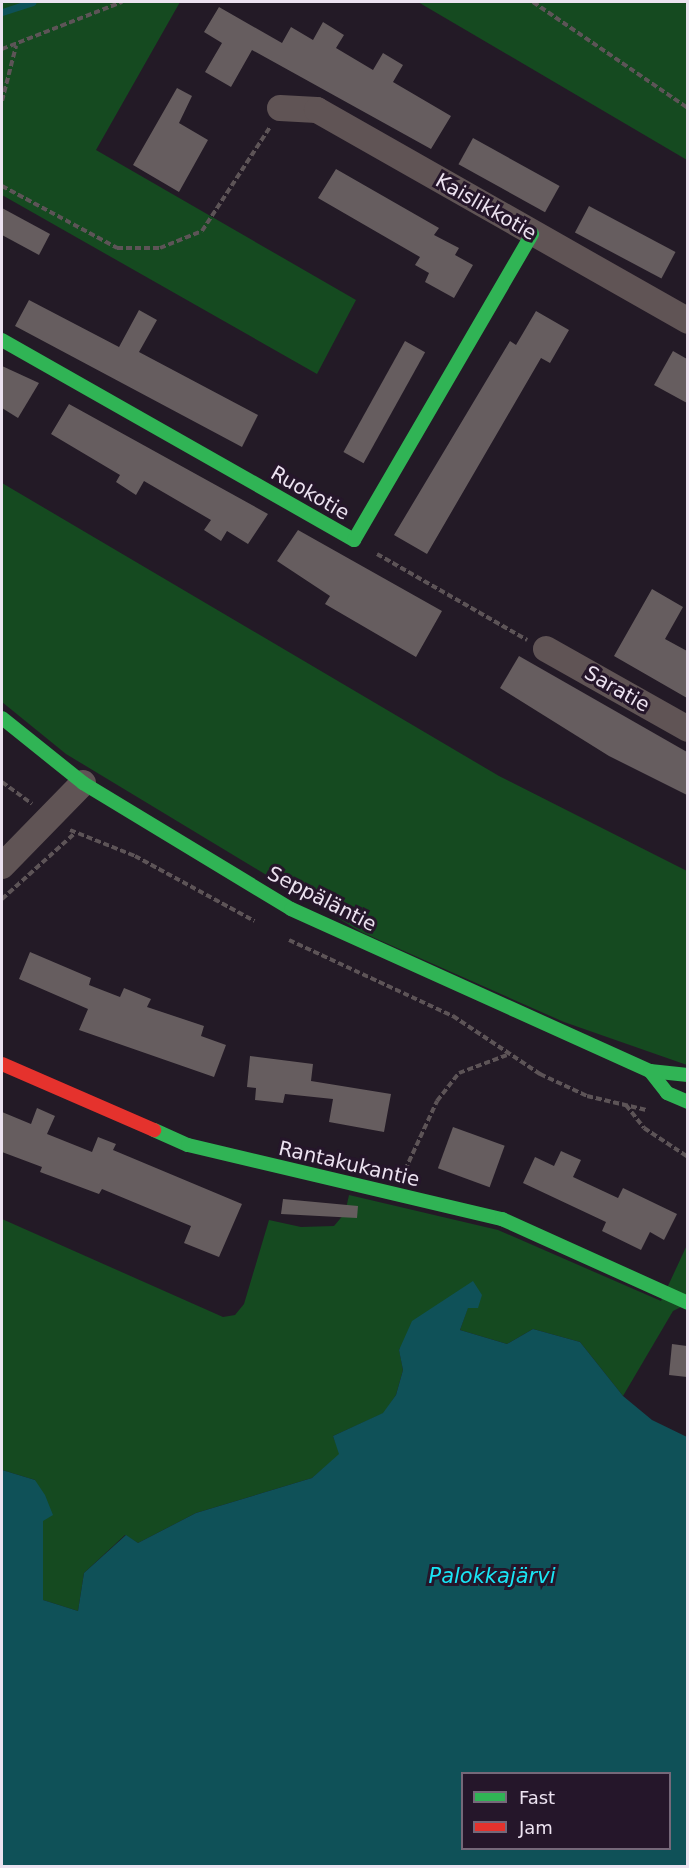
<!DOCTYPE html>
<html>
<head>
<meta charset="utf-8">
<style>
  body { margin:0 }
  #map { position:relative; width:689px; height:1868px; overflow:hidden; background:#231a26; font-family:"DejaVu Sans",sans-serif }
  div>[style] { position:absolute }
  .green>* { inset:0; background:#154a20 }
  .water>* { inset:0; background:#0f5158 }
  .stream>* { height:7px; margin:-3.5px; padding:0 3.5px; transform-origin:3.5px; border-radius:3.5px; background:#0f5158 }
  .building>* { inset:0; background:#665d5f; transform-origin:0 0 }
  .path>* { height:4px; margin-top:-2px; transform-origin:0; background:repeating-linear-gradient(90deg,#5d5457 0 6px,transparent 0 9px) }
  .street>* { height:26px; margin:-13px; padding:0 13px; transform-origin:13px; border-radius:13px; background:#605455 }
  .fast>* { height:14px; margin:-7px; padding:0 7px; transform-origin:7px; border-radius:7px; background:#30b455 }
  .jam>* { height:14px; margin:-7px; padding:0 7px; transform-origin:7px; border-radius:7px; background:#e5322d }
  span { translate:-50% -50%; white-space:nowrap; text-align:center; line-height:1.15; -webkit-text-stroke:6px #25162a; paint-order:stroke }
  .street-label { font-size:20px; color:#ece2f0 }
  .water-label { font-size:21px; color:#19e5f5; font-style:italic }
  .frame { position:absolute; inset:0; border:3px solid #ece2f0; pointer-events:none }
  .legend { position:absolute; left:461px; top:1772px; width:210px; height:78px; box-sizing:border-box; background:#25162a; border:2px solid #756879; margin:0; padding:8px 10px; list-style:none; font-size:18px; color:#ece2f0 }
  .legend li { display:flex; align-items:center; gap:12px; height:30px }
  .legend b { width:30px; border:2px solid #756879 }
</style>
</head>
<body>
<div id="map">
  <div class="green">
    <i style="clip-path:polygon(2px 2px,180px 2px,96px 150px,356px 300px,317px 374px,2px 195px)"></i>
    <i style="clip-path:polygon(418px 2px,687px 2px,687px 160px)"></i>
    <i style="clip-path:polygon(2px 483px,499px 776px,687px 871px,687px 1065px,564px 1022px,361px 932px,66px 754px,2px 702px)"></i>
    <i style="clip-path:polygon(349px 1195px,498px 1230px,661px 1301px,687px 1245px,687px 1304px,673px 1311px,623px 1396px,580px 1342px,533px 1329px,507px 1344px,460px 1330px,468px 1307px,482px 1295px,399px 1349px,403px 1370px,396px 1395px,384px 1413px,333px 1436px,340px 1454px,312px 1478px,196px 1513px,138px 1543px,125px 1535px,84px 1573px,78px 1611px,43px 1600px,43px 1521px,35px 1480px,2px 1470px,2px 1219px,223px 1317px,235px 1315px,244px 1304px,269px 1220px,301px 1227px,334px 1226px,345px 1213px)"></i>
  </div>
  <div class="water">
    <i style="clip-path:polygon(evenodd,473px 1281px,482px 1295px,478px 1308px,468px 1308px,460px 1330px,507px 1344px,533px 1329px,580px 1342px,623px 1396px,652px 1420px,687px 1437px,687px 1866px,2px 1866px,2px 1470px,35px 1480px,45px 1495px,53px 1515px,43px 1521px,43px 1600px,78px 1611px,84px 1573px,126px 1535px,138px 1543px,196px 1513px,312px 1478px,339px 1454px,333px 1436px,383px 1413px,396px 1395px,403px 1370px,399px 1350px,412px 1321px,473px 1281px,462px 1774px,670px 1774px,670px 1848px,462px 1848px,462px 1774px)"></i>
  </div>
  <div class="stream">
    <i style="left:2px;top:12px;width:32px;rotate:-18deg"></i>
  </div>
  <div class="building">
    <i style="clip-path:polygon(219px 7px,282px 43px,291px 27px,313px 40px,323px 22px,344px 35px,336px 48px,373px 70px,383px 53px,403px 65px,393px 82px,451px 116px,431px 149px,252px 50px,231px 87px,205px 72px,222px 43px,204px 32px)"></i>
    <i style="clip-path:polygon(177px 88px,192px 96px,179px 123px,208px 140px,179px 192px,133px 165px)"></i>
    <i style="left:473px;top:138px;width:99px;height:30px;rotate:29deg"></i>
    <i style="clip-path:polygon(336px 169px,439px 228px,434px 235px,459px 248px,455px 255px,473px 265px,454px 298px,425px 282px,429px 273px,415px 265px,420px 257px,318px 198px)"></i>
    <i style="left:589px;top:206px;width:98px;height:30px;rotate:28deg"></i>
    <i style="clip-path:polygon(2px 208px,50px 234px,39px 255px,2px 235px)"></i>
    <i style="clip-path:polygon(29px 300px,119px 347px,139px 310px,157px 320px,139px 352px,258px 415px,242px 447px,15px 326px)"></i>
    <i style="clip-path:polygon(536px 311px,569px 330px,550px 363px,541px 358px,427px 554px,394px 535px,510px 341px,516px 345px)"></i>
    <i style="left:405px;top:341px;width:23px;height:127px;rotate:29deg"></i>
    <i style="clip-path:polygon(673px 351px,687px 359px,687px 403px,654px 385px)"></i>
    <i style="clip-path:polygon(2px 366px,39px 383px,18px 418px,2px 408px)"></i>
    <i style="clip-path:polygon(69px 404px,268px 514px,248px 544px,227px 531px,221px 541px,204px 530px,211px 520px,144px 481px,136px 495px,116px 482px,120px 475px,51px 434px)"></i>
    <i style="clip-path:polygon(298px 530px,442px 611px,416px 657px,325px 604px,330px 596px,277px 561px)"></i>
    <i style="clip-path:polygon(652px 589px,683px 607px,665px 639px,687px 651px,687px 698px,614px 656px)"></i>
    <i style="clip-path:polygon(519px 656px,687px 752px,687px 795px,609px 756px,500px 688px)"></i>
    <i style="clip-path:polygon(30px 952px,91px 978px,89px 985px,120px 997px,124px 988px,151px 999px,147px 1007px,204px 1026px,201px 1036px,226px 1045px,214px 1077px,79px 1030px,88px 1009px,19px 979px)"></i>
    <i style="clip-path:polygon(250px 1056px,313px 1064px,311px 1081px,391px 1094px,384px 1132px,329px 1122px,333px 1099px,285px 1094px,283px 1103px,255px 1100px,256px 1088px,247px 1087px)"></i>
    <i style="clip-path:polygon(37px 1108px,55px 1116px,47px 1134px,92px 1152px,98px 1137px,116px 1144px,113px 1150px,242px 1204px,219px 1257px,184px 1243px,191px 1226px,102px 1189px,99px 1194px,40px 1172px,42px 1167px,2px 1152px,2px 1112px,31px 1124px)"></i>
    <i style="left:453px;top:1127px;width:55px;height:44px;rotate:20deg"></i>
    <i style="clip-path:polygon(561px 1151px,581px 1160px,573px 1177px,618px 1198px,623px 1188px,677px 1214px,664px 1240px,650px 1232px,641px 1250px,602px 1231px,606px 1222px,523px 1183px,535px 1157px,554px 1166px)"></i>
    <i style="clip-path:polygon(283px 1199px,358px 1206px,357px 1218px,281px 1214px)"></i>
    <i style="clip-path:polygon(672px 1344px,687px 1346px,687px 1377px,669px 1375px)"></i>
  </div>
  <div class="path">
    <i style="left:533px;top:2px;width:188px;rotate:34.4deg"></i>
    <i style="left:2px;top:49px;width:129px;rotate:-21.4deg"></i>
    <i style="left:2px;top:101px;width:57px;rotate:-75.7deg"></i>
    <i style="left:2px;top:186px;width:131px;rotate:28.3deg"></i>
    <i style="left:117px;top:248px;width:43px"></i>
    <i style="left:160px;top:248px;width:45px;rotate:-22deg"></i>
    <i style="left:202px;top:231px;width:124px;rotate:-56.8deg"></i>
    <i style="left:377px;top:554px;width:173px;rotate:29.8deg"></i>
    <i style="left:2px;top:782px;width:37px;rotate:36deg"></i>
    <i style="left:70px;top:830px;width:70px;rotate:21.8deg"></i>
    <i style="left:135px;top:856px;width:136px;rotate:28.6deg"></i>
    <i style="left:2px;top:899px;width:98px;rotate:-42.1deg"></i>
    <i style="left:289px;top:940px;width:181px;rotate:24.9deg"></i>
    <i style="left:453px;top:1016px;width:105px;rotate:33.7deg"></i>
    <i style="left:540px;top:1074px;width:52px;rotate:25.1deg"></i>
    <i style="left:587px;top:1096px;width:61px;rotate:13.3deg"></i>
    <i style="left:626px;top:1105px;width:29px;rotate:52deg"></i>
    <i style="left:644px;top:1128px;width:53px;rotate:33.4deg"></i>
    <i style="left:405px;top:1170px;width:76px;rotate:-65.1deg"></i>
    <i style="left:437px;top:1101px;width:36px;rotate:-52deg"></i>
    <i style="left:459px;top:1073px;width:51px;rotate:-20.6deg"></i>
  </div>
  <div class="street">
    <i style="left:280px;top:108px;width:37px;rotate:3deg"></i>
    <i style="left:317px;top:110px;width:427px;rotate:29.6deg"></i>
    <i style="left:546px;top:649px;width:163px;rotate:29.4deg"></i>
    <i style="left:2px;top:866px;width:116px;rotate:-45.7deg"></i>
  </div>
  <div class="fast">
    <i style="left:2px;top:340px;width:405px;rotate:29.6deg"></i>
    <i style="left:354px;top:540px;width:354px;rotate:-59.8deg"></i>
    <i style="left:2px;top:718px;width:104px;rotate:38.7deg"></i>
    <i style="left:83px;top:783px;width:243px;rotate:31.2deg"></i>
    <i style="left:291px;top:909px;width:394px;rotate:24.3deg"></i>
    <i style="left:650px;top:1071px;width:38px;rotate:6deg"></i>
    <i style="left:650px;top:1071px;width:28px;rotate:52deg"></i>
    <i style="left:667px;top:1093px;width:23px;rotate:23deg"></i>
    <i style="left:154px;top:1130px;width:37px;rotate:24deg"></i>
    <i style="left:188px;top:1145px;width:323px;rotate:13.3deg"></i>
    <i style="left:502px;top:1219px;width:204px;rotate:24.3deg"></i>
  </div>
  <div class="jam">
    <i style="left:2px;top:1064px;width:166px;rotate:23.5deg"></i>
  </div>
  <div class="street-label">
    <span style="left:486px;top:207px;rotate:30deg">Kaislikkotie</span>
    <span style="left:310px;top:493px;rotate:30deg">Ruokotie</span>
    <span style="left:617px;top:689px;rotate:30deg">Saratie</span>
    <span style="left:322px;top:899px;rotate:27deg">Seppäläntie</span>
    <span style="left:349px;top:1164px;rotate:13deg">Rantakukantie</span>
  </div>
  <div class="water-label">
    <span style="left:492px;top:1576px">Palokkajärvi</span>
  </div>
  <div class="frame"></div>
  <ul class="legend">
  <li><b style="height:8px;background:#30b455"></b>Fast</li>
  <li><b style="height:8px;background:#e5322d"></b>Jam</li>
  </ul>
</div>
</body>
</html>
